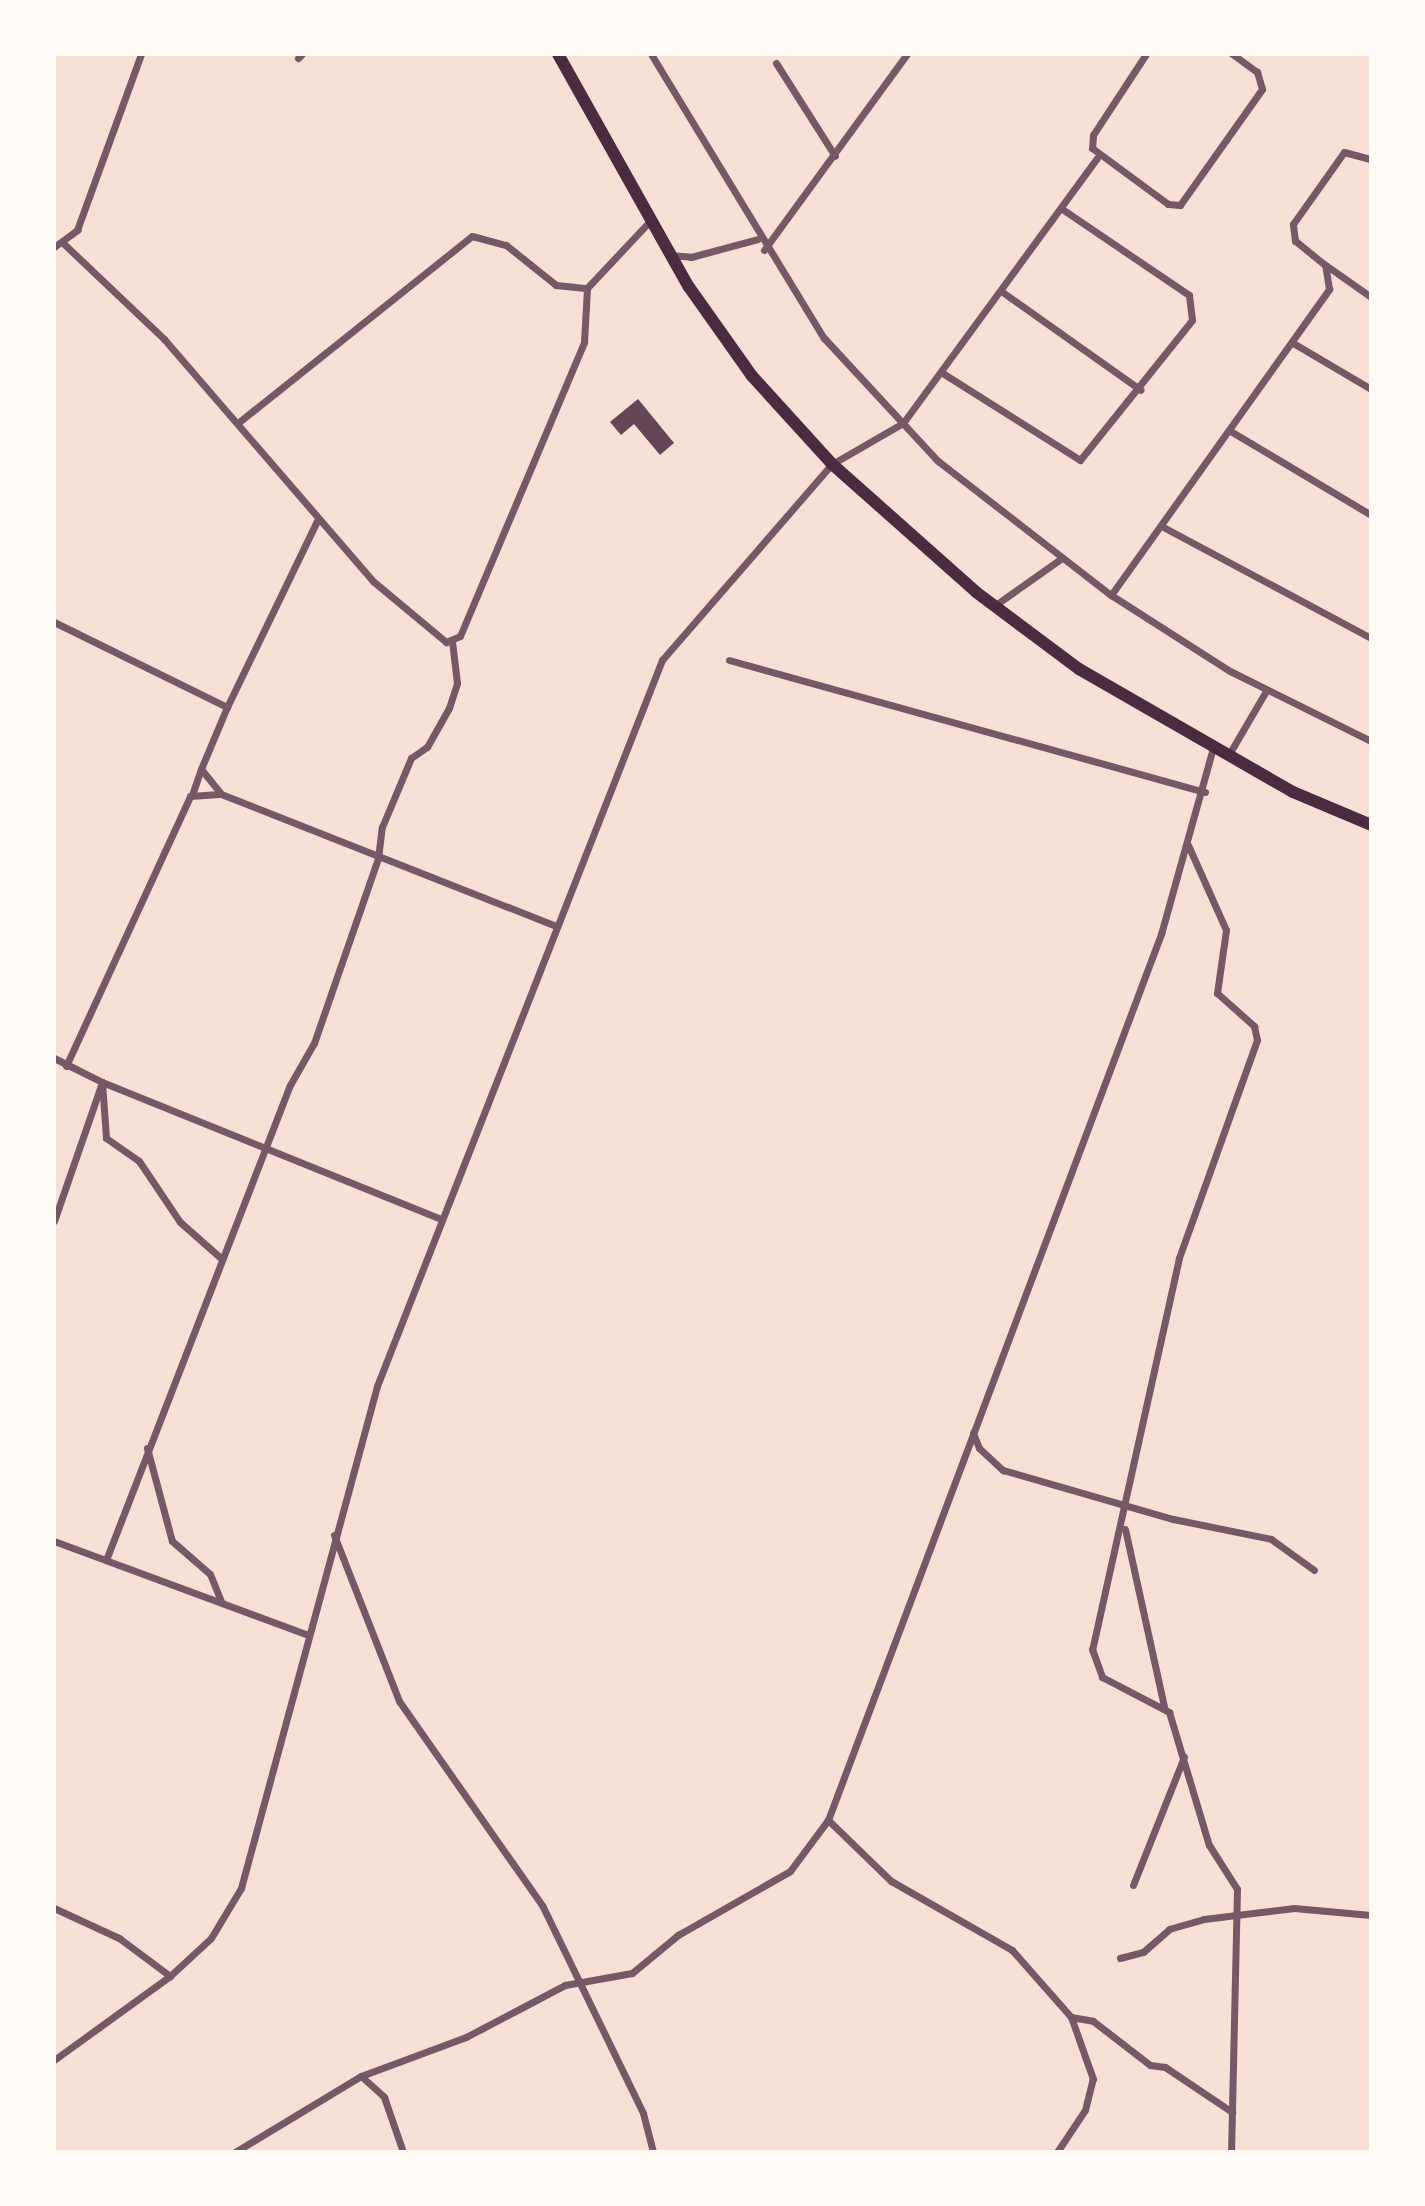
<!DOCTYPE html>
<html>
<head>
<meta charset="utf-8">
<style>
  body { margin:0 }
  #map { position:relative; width:1425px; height:2206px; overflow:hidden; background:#f7e1d7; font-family:Overpass,sans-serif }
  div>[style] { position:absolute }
  .building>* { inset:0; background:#644757 }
  .minor>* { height:7px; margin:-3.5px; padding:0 3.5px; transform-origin:3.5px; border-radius:3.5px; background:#755966 }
  .trunk>* { height:12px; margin:-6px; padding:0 6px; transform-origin:6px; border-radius:6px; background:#4a2c40 }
  span { translate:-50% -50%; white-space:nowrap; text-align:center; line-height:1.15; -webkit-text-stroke:8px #fffaf5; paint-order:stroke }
  .frame { position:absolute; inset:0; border:56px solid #fffaf5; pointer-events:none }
</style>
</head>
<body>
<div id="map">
  <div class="building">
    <i style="clip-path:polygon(638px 399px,674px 443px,660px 455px,634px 424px,621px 435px,610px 422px)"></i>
  </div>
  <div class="minor">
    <i style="left:651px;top:54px;width:333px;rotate:58.7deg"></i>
    <i style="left:824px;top:338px;width:168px;rotate:47.2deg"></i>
    <i style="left:938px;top:461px;width:219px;rotate:37.8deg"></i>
    <i style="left:1111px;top:595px;width:141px;rotate:32.6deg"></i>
    <i style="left:1230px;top:671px;width:157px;rotate:26.4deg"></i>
    <i style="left:1146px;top:54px;width:97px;rotate:123.2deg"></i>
    <i style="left:1093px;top:135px;width:13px;rotate:94deg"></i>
    <i style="left:1092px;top:148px;width:94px;rotate:36.4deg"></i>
    <i style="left:1168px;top:204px;width:12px;rotate:5deg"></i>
    <i style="left:1180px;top:205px;width:142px;rotate:-54.7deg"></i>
    <i style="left:1262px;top:89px;width:18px;rotate:-106deg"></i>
    <i style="left:1257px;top:72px;width:31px;rotate:-144deg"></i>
    <i style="left:298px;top:58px;width:6px;rotate:-45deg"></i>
    <i style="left:776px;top:63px;width:110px;rotate:57.6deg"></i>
    <i style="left:64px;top:244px;width:138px;rotate:43.5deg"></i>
    <i style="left:164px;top:339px;width:321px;rotate:49.2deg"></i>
    <i style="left:374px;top:582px;width:94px;rotate:39.8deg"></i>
    <i style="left:446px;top:642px;width:15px;rotate:-23deg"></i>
    <i style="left:460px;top:636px;width:319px;rotate:-67.1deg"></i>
    <i style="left:584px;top:342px;width:54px;rotate:-86.8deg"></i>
    <i style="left:587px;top:288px;width:89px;rotate:-46.8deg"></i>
    <i style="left:54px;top:247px;width:29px;rotate:-36deg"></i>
    <i style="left:77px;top:230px;width:187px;rotate:-70deg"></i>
    <i style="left:764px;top:250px;width:243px;rotate:-53.9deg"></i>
    <i style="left:670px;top:255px;width:21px;rotate:5deg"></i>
    <i style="left:691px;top:257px;width:69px;rotate:-15deg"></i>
    <i style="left:1327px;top:266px;width:54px;rotate:35.2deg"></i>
    <i style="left:1001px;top:291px;width:171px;rotate:35.3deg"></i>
    <i style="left:1293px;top:343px;width:91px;rotate:30.5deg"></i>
    <i style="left:944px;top:374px;width:161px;rotate:32.3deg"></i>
    <i style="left:1080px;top:460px;width:179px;rotate:-51.3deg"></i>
    <i style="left:1192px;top:320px;width:25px;rotate:-97deg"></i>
    <i style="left:1189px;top:295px;width:153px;rotate:-145.9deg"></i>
    <i style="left:239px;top:422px;width:298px;rotate:-38.6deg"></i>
    <i style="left:472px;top:236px;width:35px;rotate:15deg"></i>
    <i style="left:506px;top:245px;width:64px;rotate:38.7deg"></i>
    <i style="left:556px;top:285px;width:31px;rotate:6deg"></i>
    <i style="left:1232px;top:432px;width:162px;rotate:30.8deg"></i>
    <i style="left:1165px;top:528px;width:234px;rotate:28.1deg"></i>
    <i style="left:1111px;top:595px;width:376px;rotate:-54.5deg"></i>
    <i style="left:1329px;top:289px;width:24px;rotate:-99deg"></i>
    <i style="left:1325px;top:265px;width:38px;rotate:-141deg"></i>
    <i style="left:1295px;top:241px;width:17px;rotate:-97deg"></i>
    <i style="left:1293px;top:224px;width:88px;rotate:-54.7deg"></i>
    <i style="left:1344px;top:152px;width:28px;rotate:15deg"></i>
    <i style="left:994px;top:606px;width:80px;rotate:-35.3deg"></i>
    <i style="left:54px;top:622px;width:193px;rotate:26.2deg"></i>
    <i style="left:227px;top:707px;width:207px;rotate:-64.2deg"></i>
    <i style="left:729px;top:660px;width:494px;rotate:15.5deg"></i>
    <i style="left:227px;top:707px;width:67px;rotate:112.8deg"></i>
    <i style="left:201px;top:769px;width:32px;rotate:51deg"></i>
    <i style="left:221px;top:794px;width:358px;rotate:21.5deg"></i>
    <i style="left:1228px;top:756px;width:75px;rotate:-59.7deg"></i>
    <i style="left:193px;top:792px;width:24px;rotate:-71deg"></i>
    <i style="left:1188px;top:845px;width:93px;rotate:65.9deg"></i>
    <i style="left:1226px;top:930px;width:64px;rotate:98.1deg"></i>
    <i style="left:1217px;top:993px;width:50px;rotate:41.7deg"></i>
    <i style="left:1254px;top:1026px;width:14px;rotate:78deg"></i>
    <i style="left:1257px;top:1040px;width:232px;rotate:109.7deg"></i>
    <i style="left:1179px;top:1258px;width:401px;rotate:102.5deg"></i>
    <i style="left:1092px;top:1649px;width:30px;rotate:70deg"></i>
    <i style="left:1102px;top:1677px;width:76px;rotate:27.6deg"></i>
    <i style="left:1169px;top:1712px;width:139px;rotate:73.3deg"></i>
    <i style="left:1209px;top:1845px;width:52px;rotate:57.5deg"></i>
    <i style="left:1237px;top:1889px;width:263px;rotate:91.3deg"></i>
    <i style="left:54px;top:1058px;width:54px;rotate:26.6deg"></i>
    <i style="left:102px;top:1082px;width:56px;rotate:85.9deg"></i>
    <i style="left:106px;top:1138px;width:40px;rotate:34.9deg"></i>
    <i style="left:139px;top:1161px;width:73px;rotate:56.1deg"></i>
    <i style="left:180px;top:1222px;width:56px;rotate:41.4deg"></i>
    <i style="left:66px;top:1066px;width:297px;rotate:-65.3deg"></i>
    <i style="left:190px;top:796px;width:29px;rotate:-4deg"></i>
    <i style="left:54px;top:1221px;width:147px;rotate:-70.9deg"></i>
    <i style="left:102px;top:1082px;width:363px;rotate:22deg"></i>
    <i style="left:973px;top:1433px;width:16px;rotate:68deg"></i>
    <i style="left:979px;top:1448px;width:33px;rotate:43deg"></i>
    <i style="left:1003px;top:1470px;width:177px;rotate:16.1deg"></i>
    <i style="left:1173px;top:1519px;width:100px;rotate:11.5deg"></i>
    <i style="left:1271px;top:1539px;width:53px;rotate:35.8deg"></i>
    <i style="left:147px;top:1448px;width:96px;rotate:75deg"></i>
    <i style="left:172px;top:1541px;width:50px;rotate:41deg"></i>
    <i style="left:210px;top:1574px;width:31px;rotate:68deg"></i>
    <i style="left:1125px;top:1529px;width:181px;rotate:77.6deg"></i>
    <i style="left:334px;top:1535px;width:178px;rotate:68.6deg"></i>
    <i style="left:399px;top:1701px;width:251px;rotate:55deg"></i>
    <i style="left:543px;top:1907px;width:229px;rotate:64.1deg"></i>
    <i style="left:643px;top:2113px;width:40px;rotate:75.6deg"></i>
    <i style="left:54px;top:1541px;width:269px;rotate:20.3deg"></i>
    <i style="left:106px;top:1560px;width:509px;rotate:-68.83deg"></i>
    <i style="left:290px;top:1085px;width:48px;rotate:-60.3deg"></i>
    <i style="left:314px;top:1043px;width:196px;rotate:-70.9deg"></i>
    <i style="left:378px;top:858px;width:31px;rotate:-83deg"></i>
    <i style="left:382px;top:827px;width:75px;rotate:-67.2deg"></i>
    <i style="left:411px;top:758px;width:19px;rotate:-35deg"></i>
    <i style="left:427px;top:747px;width:45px;rotate:-60.6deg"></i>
    <i style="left:449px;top:708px;width:26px;rotate:-72deg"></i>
    <i style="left:457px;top:683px;width:42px;rotate:-96.8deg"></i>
    <i style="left:1133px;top:1885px;width:138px;rotate:-68.3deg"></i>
    <i style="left:54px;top:1908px;width:72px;rotate:24.8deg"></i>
    <i style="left:119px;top:1938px;width:64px;rotate:36.7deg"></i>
    <i style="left:1120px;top:1958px;width:24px;rotate:-15deg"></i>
    <i style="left:1143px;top:1952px;width:35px;rotate:-41deg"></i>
    <i style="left:1169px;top:1929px;width:36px;rotate:-16deg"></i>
    <i style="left:1204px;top:1919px;width:91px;rotate:-7deg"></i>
    <i style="left:1294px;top:1908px;width:77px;rotate:5.2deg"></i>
    <i style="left:1071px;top:2017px;width:22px;rotate:10deg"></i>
    <i style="left:1093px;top:2021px;width:72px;rotate:37.7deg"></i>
    <i style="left:1150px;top:2065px;width:15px;rotate:8deg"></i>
    <i style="left:1165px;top:2067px;width:81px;rotate:33.9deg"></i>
    <i style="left:54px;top:2060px;width:143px;rotate:-35.9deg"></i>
    <i style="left:170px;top:1976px;width:56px;rotate:-42.8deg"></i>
    <i style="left:211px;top:1938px;width:58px;rotate:-59deg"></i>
    <i style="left:241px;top:1888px;width:520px;rotate:-74.84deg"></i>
    <i style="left:377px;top:1386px;width:780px;rotate:-68.57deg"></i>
    <i style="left:662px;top:660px;width:259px;rotate:-49.1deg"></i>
    <i style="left:832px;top:464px;width:82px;rotate:-30deg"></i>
    <i style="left:903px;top:423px;width:328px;rotate:-53.8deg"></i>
    <i style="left:361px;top:2076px;width:31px;rotate:42deg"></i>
    <i style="left:384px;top:2097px;width:58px;rotate:70.9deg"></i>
    <i style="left:235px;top:2152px;width:147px;rotate:-31.1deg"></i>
    <i style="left:361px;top:2076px;width:112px;rotate:-20.4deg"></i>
    <i style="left:466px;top:2037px;width:112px;rotate:-27.7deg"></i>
    <i style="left:565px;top:1985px;width:68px;rotate:-10.2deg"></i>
    <i style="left:632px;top:1973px;width:60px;rotate:-39.6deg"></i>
    <i style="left:678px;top:1935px;width:129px;rotate:-29.7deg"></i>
    <i style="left:790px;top:1871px;width:64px;rotate:-53.3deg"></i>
    <i style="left:1057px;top:2152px;width:50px;rotate:-56.3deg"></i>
    <i style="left:1085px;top:2110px;width:32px;rotate:-76deg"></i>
    <i style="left:1093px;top:2079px;width:66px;rotate:-109.5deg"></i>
    <i style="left:1071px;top:2017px;width:89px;rotate:-131.4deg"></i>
    <i style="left:1012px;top:1950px;width:139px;rotate:-150.3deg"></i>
    <i style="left:891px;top:1881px;width:88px;rotate:-135.9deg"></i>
    <i style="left:828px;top:1820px;width:947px;rotate:-69.4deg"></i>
    <i style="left:1161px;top:934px;width:193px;rotate:-74.4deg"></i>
  </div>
  <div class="trunk">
    <i style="left:558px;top:54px;width:267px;rotate:60.7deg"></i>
    <i style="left:689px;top:287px;width:109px;rotate:54.7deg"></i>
    <i style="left:752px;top:376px;width:119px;rotate:47.7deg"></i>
    <i style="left:832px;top:464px;width:193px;rotate:41.6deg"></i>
    <i style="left:976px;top:592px;width:129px;rotate:36.8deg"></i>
    <i style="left:1079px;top:669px;width:247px;rotate:29.9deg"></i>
    <i style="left:1293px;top:792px;width:85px;rotate:22.9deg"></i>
  </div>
  <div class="frame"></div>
</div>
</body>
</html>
